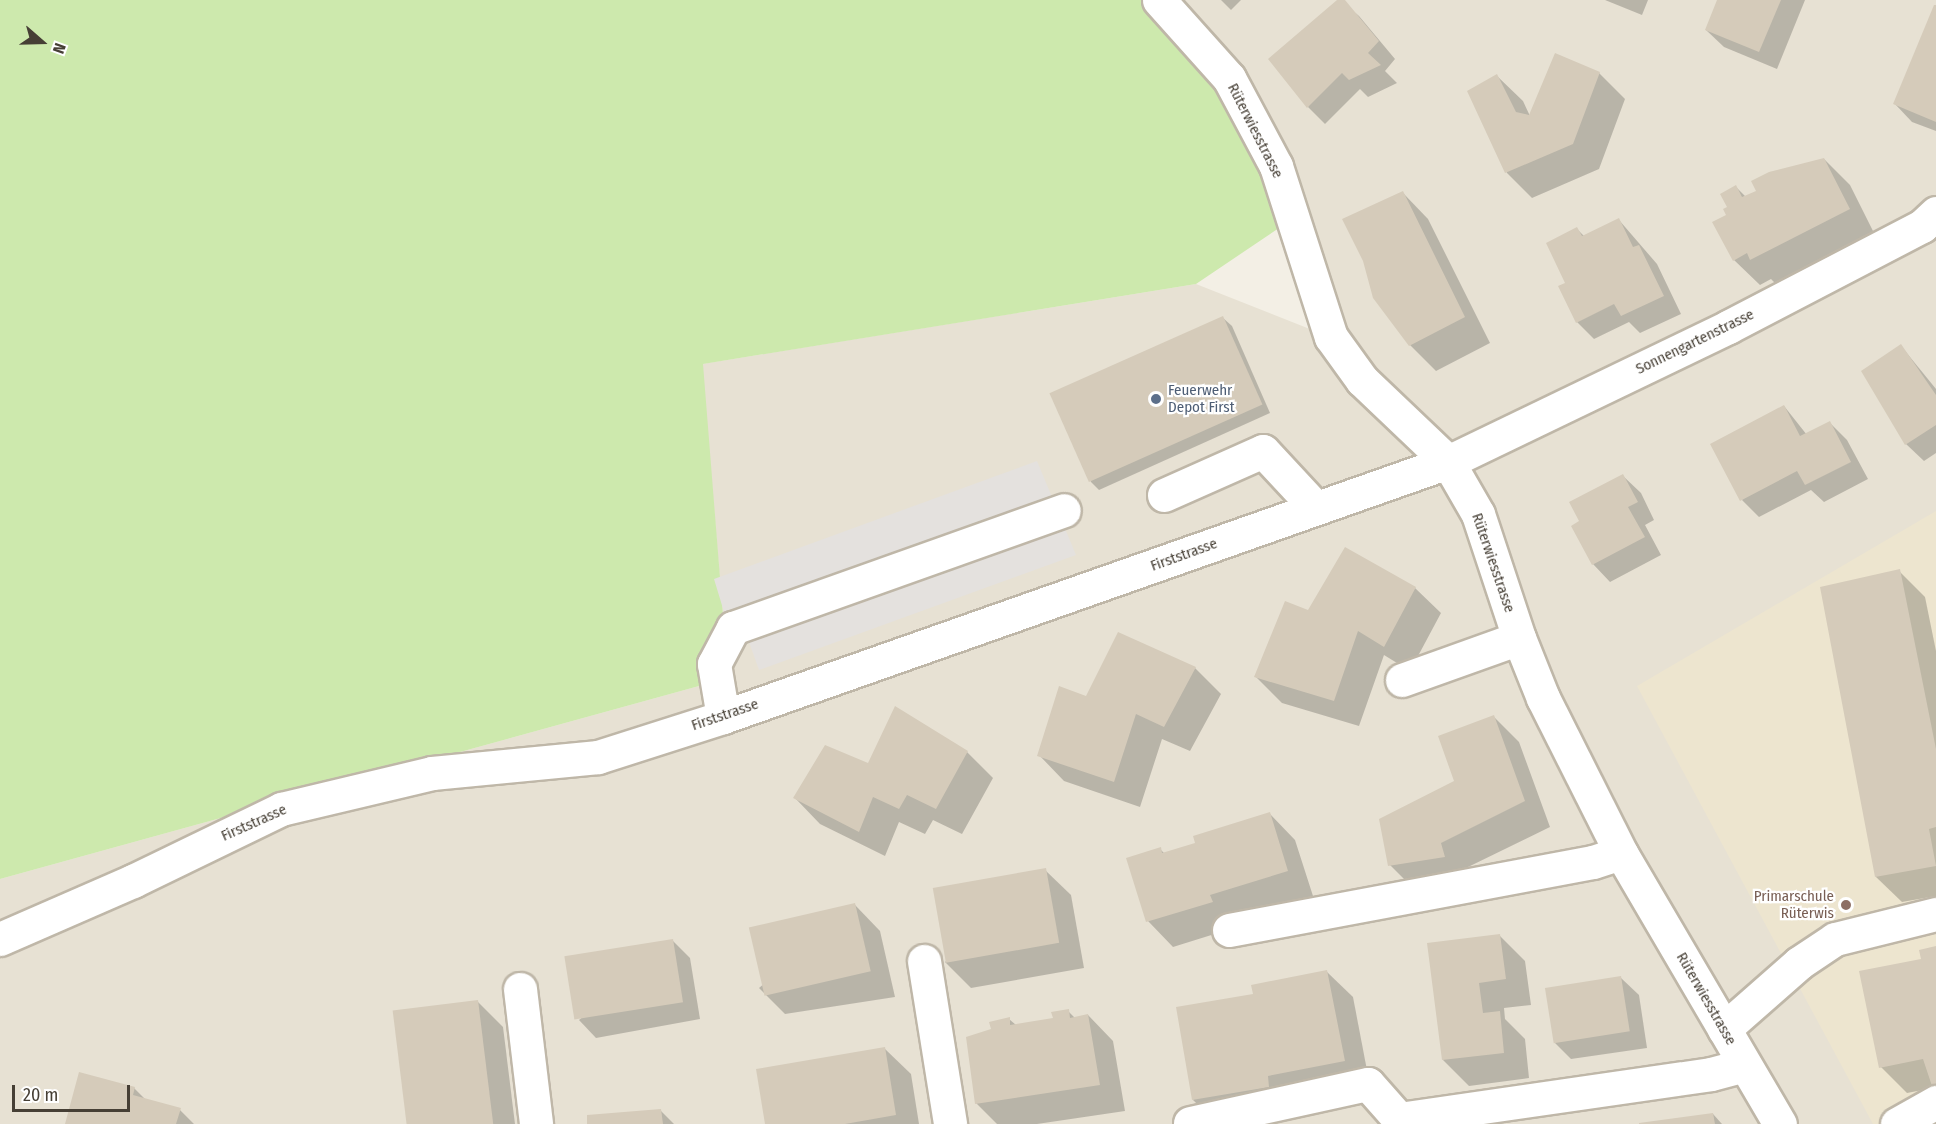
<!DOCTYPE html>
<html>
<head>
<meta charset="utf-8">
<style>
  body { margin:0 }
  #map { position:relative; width:1936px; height:1124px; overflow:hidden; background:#f3efe5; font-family:"Fira Sans Condensed",sans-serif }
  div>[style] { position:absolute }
  .residential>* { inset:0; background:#e7e1d3 }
  .education>* { inset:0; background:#ede5cf }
  .green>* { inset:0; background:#cde9ad }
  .parking>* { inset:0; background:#e4e1de }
  .shadow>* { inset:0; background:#0003 }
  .building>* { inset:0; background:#d5cbba; transform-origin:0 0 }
  .roads { filter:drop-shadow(2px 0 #bfb7a8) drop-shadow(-2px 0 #bfb7a8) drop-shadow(0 2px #bfb7a8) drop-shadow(0 -2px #bfb7a8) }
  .minor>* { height:33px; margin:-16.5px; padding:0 16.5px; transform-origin:16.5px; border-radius:16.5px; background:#fff }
  .dots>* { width:16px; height:16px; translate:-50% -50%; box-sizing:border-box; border:3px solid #fff; border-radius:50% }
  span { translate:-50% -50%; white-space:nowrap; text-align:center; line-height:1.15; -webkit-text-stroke:4.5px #fff; paint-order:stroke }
  .street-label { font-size:15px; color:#463f35 }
  .service-label { font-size:15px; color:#4e5e75 }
  .left { translate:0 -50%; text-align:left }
  .education-label { font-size:15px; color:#785e54 }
  .right { translate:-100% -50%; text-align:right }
  .north { position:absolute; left:12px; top:12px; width:60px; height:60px; -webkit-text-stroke:4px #fff; paint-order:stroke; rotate:110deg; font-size:16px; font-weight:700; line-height:24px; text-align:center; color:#463f35 }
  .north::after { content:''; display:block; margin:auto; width:21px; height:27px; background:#463f35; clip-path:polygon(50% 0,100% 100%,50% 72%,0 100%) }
  .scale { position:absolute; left:12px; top:1085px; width:118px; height:27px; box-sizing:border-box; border:3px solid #463f35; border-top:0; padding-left:8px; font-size:18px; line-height:21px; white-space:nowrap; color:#463f35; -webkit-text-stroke:4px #fff; paint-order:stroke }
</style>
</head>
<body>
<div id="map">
  <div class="residential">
    <i style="clip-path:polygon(1159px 0,1936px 0,1936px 1124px,0 1124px,0 879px,728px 678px,702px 364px,1196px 284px,1330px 337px,1276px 166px)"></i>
  </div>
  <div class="education">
    <i style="clip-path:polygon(1936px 511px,1936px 1124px,1873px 1124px,1637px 686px)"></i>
  </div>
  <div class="green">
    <i style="clip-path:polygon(0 0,1159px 0,1276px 166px,1279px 228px,1196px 284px,703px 364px,728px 678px,0 879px)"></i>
  </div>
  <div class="parking">
    <i style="clip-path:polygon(1037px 461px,1076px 555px,759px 670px,749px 642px,724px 612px,714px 579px)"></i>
  </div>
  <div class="shadow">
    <i style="clip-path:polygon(1221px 0,1241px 0,1231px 10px)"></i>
    <i style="clip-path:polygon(1340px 0,1359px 16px,1395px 59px,1385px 71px,1397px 83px,1368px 97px,1360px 89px,1325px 124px,1308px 107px)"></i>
    <i style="clip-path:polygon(1605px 0,1648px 0,1642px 15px)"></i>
    <i style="clip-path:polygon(1719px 0,1805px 0,1777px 69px,1724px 47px,1706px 30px)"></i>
    <i style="clip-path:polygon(1936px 7px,1936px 131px,1912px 122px,1895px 104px)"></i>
    <i style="clip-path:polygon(1599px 73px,1625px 99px,1599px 169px,1532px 198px,1507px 173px,1469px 91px,1497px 76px,1523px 101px,1530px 116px)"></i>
    <i style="clip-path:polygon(1824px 159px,1850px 185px,1875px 235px,1777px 285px,1771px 279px,1760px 285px,1734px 260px,1728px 216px,1736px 187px,1746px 197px)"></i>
    <i style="clip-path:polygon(1403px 193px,1428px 219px,1490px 343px,1436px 371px,1410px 345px)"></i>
    <i style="clip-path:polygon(1619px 220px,1657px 264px,1681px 314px,1640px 333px,1629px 322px,1594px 339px,1577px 322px,1567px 283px,1577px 229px,1584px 236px)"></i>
    <i style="clip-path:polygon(1223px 318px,1232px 326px,1270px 413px,1099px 490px,1091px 482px,1052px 395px)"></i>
    <i style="clip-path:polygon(1901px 346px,1936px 389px,1936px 453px,1924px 461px,1906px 444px)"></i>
    <i style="clip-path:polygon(1784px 406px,1807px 435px,1830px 423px,1847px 440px,1868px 479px,1824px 502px,1811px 490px,1759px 517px,1742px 500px)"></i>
    <i style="clip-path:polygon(1623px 476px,1641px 493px,1654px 520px,1645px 525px,1661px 555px,1610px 582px,1593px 564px,1581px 522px)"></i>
    <i style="clip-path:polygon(1899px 571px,1925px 597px,1936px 651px,1936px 896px,1902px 902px,1876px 877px)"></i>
    <i style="clip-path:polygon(1415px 588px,1441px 613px,1410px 671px,1384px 655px,1359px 726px,1282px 703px,1256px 677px,1308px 612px)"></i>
    <i style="clip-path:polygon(1195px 668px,1221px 694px,1190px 751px,1162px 739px,1140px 807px,1064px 781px,1039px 755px,1086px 697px)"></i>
    <i style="clip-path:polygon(896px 708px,967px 752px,993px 778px,962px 834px,933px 820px,925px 834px,899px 822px,885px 856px,820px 824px,795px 798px,869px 765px)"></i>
    <i style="clip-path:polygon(1494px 717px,1519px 742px,1550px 827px,1466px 868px,1470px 882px,1416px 891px,1390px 865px,1456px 782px)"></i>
    <i style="clip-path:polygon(1270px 814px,1295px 840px,1313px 896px,1235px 921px,1237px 927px,1173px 947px,1148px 921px,1160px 849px,1165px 854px,1197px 844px)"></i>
    <i style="clip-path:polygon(1045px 870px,1071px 895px,1084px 968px,971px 988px,945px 962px)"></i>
    <i style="clip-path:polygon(855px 905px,880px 931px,895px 997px,785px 1014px,759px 988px)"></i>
    <i style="clip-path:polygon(1500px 936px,1525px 961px,1531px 1005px,1504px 1008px,1505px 1019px,1525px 1039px,1529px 1078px,1469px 1086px,1443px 1060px)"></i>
    <i style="clip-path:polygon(673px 941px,690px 958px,700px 1019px,596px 1038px,579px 1020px)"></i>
    <i style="clip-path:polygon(1936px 948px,1933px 1088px,1907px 1093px,1881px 1067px,1923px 960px)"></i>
    <i style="clip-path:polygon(1327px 972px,1353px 997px,1370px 1086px,1218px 1124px,1193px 1100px,1254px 995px)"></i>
    <i style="clip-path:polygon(1621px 978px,1639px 995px,1647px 1048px,1571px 1059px,1554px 1042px)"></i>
    <i style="clip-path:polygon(477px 1001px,503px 1027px,515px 1124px,409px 1124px)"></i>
    <i style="clip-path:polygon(1068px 1011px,1075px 1018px,1088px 1015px,1113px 1041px,1125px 1111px,1037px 1124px,997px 1124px,976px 1103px,993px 1030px,1009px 1019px,1016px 1025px,1055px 1019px)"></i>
    <i style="clip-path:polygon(885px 1049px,911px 1074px,919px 1124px,767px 1124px)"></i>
    <i style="clip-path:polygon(134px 1088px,147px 1101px,180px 1110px,194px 1124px,66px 1124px)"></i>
    <i style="clip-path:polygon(661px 1111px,674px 1124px,589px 1124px)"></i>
    <i style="clip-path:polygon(1713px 1114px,1722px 1124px,1639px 1124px)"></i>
  </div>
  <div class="building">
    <i style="clip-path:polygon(1337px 0,1345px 0,1379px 41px,1368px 53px,1381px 65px,1349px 80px,1342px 73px,1307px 108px,1268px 59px)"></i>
    <i style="clip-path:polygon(1717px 0,1781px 0,1759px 52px,1705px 30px)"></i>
    <i style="clip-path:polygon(1934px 5px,1936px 5px,1936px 122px,1893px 104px)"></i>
    <i style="clip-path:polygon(1555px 53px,1600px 72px,1573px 144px,1505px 173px,1467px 91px,1497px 74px,1516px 112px,1529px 115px)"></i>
    <i style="clip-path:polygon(1824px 158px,1850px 209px,1750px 260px,1747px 253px,1733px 261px,1712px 222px,1726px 215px,1723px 209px,1727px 207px,1720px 194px,1736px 185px,1742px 197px,1756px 191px,1751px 181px,1769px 172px)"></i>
    <i style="clip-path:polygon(1403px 191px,1465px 317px,1409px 346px,1373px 298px,1363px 261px,1342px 219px)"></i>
    <i style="clip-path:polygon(1619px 218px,1633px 247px,1639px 245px,1664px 296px,1621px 316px,1614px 304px,1576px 323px,1558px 286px,1565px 283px,1546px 243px,1577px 227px,1582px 236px)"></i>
    <i style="left:1223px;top:316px;width:97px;height:190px;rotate:66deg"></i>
    <i style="clip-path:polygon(1901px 344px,1936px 395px,1936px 425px,1905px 445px,1861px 371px)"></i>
    <i style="clip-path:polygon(1784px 405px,1800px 436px,1830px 421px,1851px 462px,1805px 485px,1797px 471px,1740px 501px,1710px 444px)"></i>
    <i style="clip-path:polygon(1623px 474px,1638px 502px,1628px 507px,1645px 537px,1592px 565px,1571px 526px,1579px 521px,1569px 502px)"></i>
    <i style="clip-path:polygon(1345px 547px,1416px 587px,1384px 647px,1358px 631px,1334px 701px,1254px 677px,1285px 601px,1308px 610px)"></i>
    <i style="clip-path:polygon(1900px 569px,1936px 749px,1936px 827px,1929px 829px,1936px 866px,1875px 877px,1820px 587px)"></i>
    <i style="clip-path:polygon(1118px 632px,1196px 667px,1164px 727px,1136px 714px,1114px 782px,1037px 756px,1059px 686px,1086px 696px)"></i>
    <i style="clip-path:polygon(895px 706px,968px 751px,936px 809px,907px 795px,899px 809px,873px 797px,859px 832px,793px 798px,825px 745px,868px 763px)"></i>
    <i style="clip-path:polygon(1494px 715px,1525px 801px,1441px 843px,1445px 857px,1388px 866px,1379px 819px,1454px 781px,1438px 736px)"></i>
    <i style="clip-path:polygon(1270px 812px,1288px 871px,1210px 895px,1213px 902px,1146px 922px,1126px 858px,1161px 847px,1162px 853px,1195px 843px,1193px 836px)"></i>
    <i style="left:1046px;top:868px;width:76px;height:115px;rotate:80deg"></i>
    <i style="left:855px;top:903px;width:70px;height:109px;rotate:77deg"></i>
    <i style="clip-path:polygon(1500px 934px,1506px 979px,1479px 983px,1483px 1013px,1500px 1011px,1504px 1053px,1442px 1060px,1427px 943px)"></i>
    <i style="left:673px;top:939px;width:64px;height:110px;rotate:81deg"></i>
    <i style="clip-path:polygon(1936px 946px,1936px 1098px,1923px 1059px,1879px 1068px,1859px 971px,1921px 959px,1919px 950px)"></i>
    <i style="clip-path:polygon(1327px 970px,1345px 1061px,1268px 1076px,1269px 1087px,1192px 1100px,1176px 1007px,1253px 994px,1251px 985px)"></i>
    <i style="left:1621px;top:976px;width:56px;height:77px;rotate:81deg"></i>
    <i style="left:478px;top:1000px;width:125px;height:86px;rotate:83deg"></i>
    <i style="clip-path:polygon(1069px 1009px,1070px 1018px,1088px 1014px,1100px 1085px,975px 1104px,966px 1037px,991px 1029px,989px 1022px,1010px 1017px,1010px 1025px,1053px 1018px,1051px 1012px)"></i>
    <i style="clip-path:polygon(885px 1047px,896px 1115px,845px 1124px,765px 1124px,756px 1069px)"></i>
    <i style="clip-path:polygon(79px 1072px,135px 1087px,133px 1095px,181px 1108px,176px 1124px,65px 1124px)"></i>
    <i style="clip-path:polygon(661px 1109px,663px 1124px,587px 1124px,587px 1115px)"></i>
    <i style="clip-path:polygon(1713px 1113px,1715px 1124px,1639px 1124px,1639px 1123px)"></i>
  </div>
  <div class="roads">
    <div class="minor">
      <i style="left:1159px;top:0;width:105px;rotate:48.1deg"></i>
      <i style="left:1229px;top:78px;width:100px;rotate:61.9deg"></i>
      <i style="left:1276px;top:166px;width:180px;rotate:72.2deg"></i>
      <i style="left:1331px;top:337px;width:53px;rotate:54.2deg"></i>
      <i style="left:1362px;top:380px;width:119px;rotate:43.6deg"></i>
      <i style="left:1448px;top:462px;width:60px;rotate:60deg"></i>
      <i style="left:1478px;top:514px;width:131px;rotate:71.7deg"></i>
      <i style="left:1519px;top:638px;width:65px;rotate:68.2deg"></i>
      <i style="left:1543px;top:698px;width:174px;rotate:63.3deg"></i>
      <i style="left:1621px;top:853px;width:314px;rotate:59.6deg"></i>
      <i style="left:1164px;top:495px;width:108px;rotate:-24deg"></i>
      <i style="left:1263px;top:451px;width:78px;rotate:47.1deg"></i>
      <i style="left:1402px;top:680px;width:124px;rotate:-19.7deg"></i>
      <i style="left:723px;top:717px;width:54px;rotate:-99.6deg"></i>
      <i style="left:714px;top:664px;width:41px;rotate:-62.2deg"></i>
      <i style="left:733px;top:628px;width:351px;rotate:-19.6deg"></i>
      <i style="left:1229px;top:930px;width:370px;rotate:-10.6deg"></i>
      <i style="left:1593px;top:862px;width:29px;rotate:-18deg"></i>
      <i style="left:0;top:939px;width:145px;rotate:-23.6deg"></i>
      <i style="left:133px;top:881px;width:165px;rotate:-25.9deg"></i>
      <i style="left:281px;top:809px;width:155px;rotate:-13.4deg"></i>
      <i style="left:432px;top:773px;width:167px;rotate:-5.5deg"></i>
      <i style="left:598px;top:757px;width:131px;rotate:-17.7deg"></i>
      <i style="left:723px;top:717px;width:769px;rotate:-19.38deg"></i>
      <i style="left:1448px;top:462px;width:311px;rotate:-25.7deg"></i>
      <i style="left:1728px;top:327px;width:219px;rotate:-27.5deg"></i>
      <i style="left:1922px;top:226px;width:19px;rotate:-43deg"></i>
      <i style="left:924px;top:961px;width:165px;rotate:80.9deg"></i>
      <i style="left:520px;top:989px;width:136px;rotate:83.2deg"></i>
      <i style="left:1724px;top:1029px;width:100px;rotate:-41.3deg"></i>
      <i style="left:1799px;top:963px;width:43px;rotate:-33.7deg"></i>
      <i style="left:1835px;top:939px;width:104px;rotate:-13.9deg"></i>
      <i style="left:1190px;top:1123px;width:182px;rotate:-12.4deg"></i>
      <i style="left:1368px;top:1084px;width:47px;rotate:48.5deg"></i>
      <i style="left:1399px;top:1119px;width:315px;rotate:-8.2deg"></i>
      <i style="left:1711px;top:1074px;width:35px;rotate:-15deg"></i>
      <i style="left:1897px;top:1124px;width:45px;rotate:-29.4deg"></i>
    </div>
  </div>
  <div class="dots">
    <i style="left:1156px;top:399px;background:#5c6f8a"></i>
    <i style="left:1846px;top:905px;background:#8d6e63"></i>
  </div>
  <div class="street-label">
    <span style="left:1255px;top:131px;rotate:63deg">Rüterwiesstrasse</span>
    <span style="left:1695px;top:342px;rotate:-26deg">Sonnengartenstrasse</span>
    <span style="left:1184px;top:555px;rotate:-20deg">Firststrasse</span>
    <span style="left:1493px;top:563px;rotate:71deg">Rüterwiesstrasse</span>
    <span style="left:725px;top:715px;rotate:-19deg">Firststrasse</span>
    <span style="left:254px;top:823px;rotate:-24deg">Firststrasse</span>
    <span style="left:1706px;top:999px;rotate:60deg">Rüterwiesstrasse</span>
  </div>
  <div class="service-label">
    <span class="left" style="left:1168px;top:399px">Feuerwehr<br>Depot First</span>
  </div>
  <div class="education-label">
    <span class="right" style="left:1834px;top:905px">Primarschule<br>Rüterwis</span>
  </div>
  <div class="north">N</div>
  <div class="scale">20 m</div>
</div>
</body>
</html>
